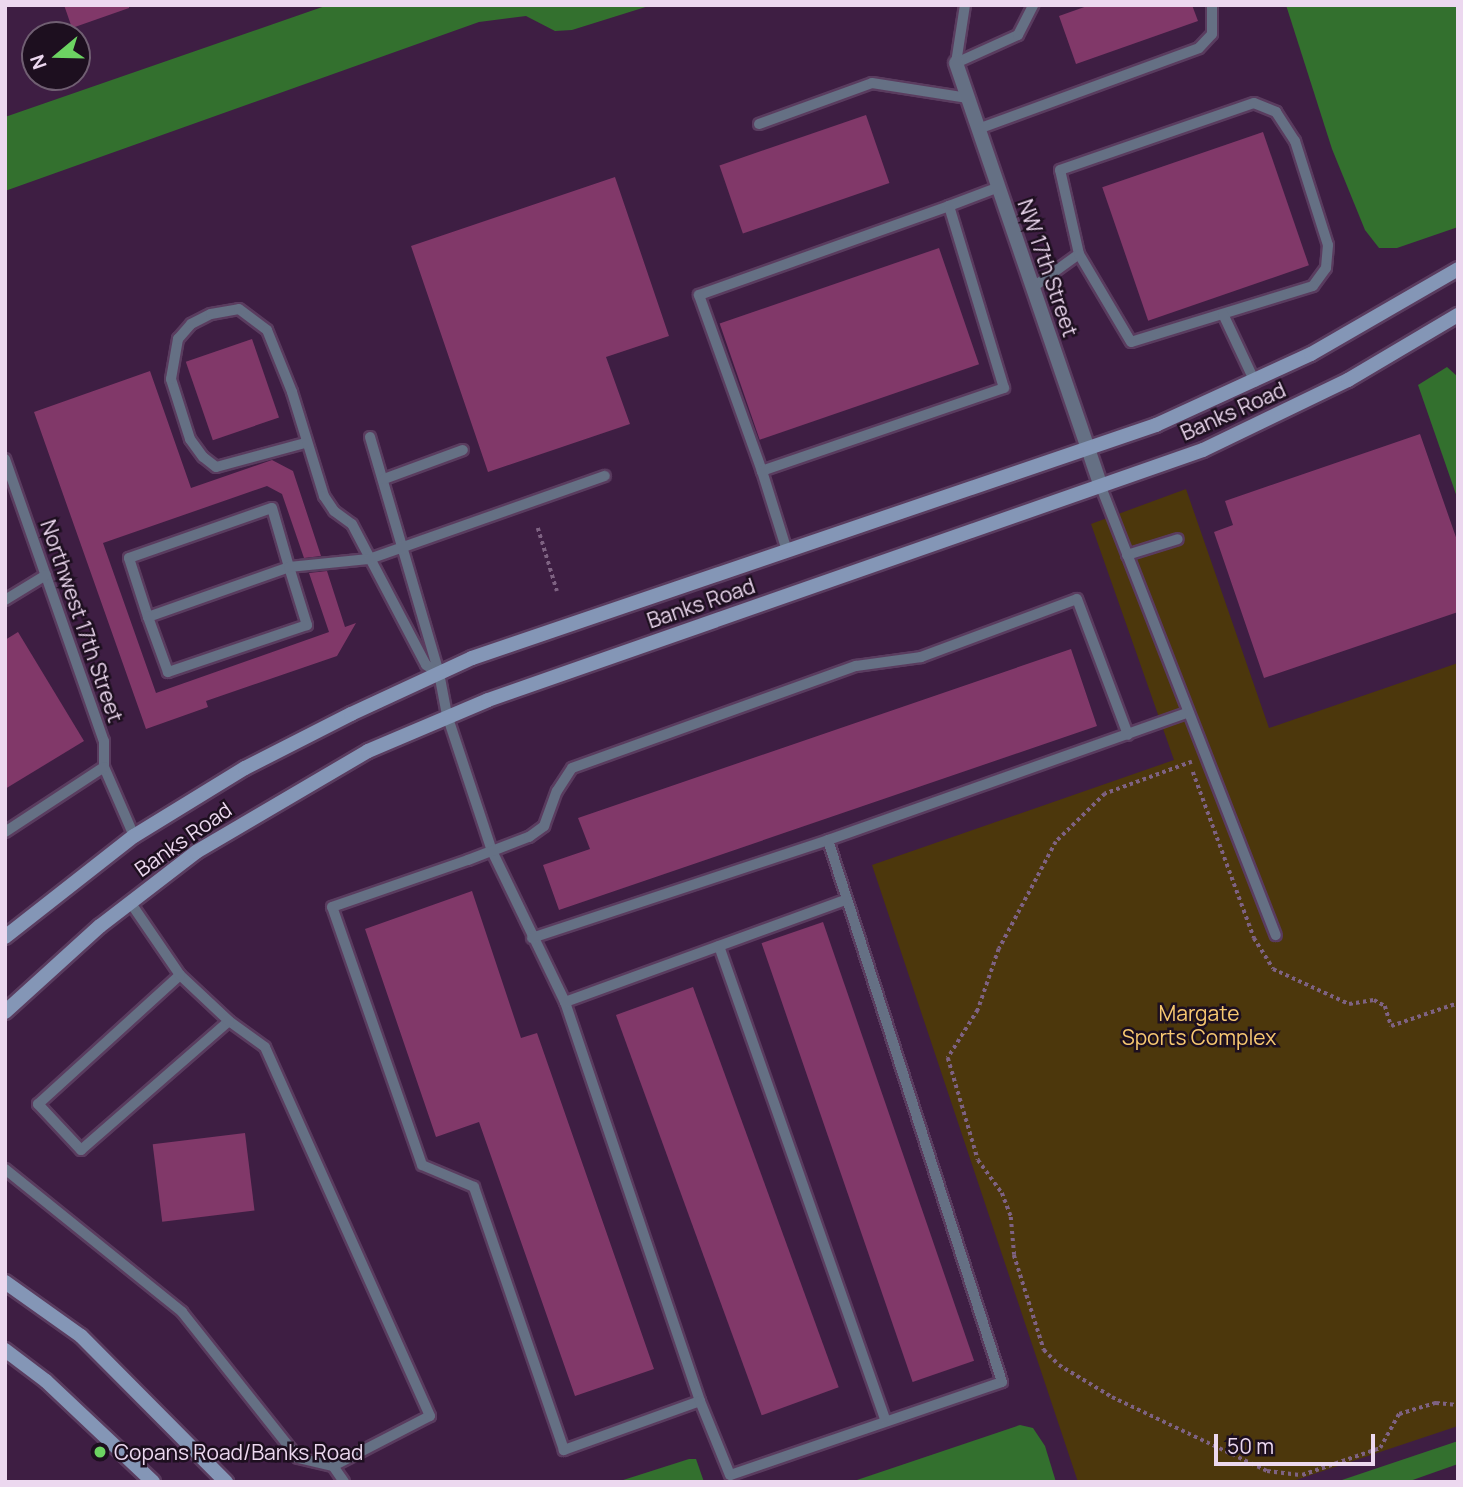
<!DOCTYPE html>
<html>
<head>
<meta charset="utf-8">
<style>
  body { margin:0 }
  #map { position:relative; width:1463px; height:1487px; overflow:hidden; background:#3e1e43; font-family:Manrope,sans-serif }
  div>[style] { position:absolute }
  .green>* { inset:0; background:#4c370c }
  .water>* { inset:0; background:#33702e }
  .building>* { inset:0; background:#813869; transform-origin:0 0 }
  .path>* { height:3.5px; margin-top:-1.75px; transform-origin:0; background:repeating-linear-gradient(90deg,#7e6282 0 3.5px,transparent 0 7px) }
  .roads { filter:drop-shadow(2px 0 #5a3c5f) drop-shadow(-2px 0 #5a3c5f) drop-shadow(0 2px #5a3c5f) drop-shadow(0 -2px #5a3c5f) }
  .lane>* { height:10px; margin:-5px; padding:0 5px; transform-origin:5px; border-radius:5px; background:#657084 }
  .street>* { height:14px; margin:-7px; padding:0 7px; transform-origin:7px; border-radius:7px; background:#657084 }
  .secondary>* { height:14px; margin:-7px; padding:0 7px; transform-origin:7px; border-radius:7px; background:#8496b6 }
  .dots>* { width:19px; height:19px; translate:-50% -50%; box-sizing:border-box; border:4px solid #1d0f1f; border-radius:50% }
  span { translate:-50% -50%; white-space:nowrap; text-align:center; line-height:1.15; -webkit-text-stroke:5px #1d0f1f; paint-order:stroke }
  .street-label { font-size:21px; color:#ecd8ef }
  .park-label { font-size:21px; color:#f7c871 }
  .poi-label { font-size:21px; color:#ecd8ef }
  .left { translate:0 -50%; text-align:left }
  .frame { position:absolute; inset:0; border:7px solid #ecd8ef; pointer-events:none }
  .north { position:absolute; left:21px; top:21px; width:70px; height:70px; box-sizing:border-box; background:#1d0f1f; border:2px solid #705f72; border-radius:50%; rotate:251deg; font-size:19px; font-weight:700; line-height:28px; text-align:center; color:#ecd8ef }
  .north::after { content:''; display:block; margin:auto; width:24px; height:32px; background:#6cd362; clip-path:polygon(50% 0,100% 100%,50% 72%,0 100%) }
  .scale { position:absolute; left:1214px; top:1434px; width:161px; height:32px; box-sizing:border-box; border:4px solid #ecd8ef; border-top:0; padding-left:9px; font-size:21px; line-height:24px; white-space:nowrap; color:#ecd8ef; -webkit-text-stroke:5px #1d0f1f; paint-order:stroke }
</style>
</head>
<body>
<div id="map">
  <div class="green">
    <i style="clip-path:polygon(1186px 489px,1269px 728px,1458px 663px,1458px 1426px,1290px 1482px,1078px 1482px,872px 865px,1174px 760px,1091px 524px)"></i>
  </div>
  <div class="water">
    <i style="clip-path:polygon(328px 5px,652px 5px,572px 30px,555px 31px,526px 16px,479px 22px,5px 191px,5px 117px)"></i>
    <i style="clip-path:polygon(1286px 5px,1458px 5px,1458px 227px,1397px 248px,1379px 248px,1365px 230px,1332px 149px)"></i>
    <i style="clip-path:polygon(1447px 367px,1458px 377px,1458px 500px,1418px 385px)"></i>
    <i style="clip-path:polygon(1020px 1425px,1033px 1428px,1045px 1446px,1056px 1482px,851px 1482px)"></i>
    <i style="clip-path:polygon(1458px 1441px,1458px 1464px,1407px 1482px,1336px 1482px)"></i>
    <i style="clip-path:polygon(689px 1459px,696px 1459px,704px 1482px,617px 1482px)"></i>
  </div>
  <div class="building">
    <i style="clip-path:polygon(64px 5px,129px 5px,129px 8px,72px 28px)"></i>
    <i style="clip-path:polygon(1090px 5px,1192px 5px,1198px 21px,1076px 64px,1059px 16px)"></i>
    <i style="left:866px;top:115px;width:72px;height:155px;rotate:71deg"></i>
    <i style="left:1263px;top:132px;width:141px;height:170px;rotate:71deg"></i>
    <i style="clip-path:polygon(615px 177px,669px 336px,606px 357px,630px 424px,488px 472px,411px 246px)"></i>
    <i style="left:939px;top:248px;width:123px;height:232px;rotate:71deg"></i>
    <i style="left:252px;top:339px;width:83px;height:70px;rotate:71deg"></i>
    <i style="clip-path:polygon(150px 371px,191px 488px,272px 460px,293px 471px,321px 556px,304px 558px,282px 494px,267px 486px,103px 543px,156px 693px,329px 632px,309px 573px,327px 571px,345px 627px,356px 623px,337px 656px,206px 701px,208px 707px,146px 729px,34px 412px)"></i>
    <i style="clip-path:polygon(1420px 434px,1458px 543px,1458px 612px,1264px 678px,1214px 532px,1233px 525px,1225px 501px)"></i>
    <i style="clip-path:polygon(18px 632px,84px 741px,5px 789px,5px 640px)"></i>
    <i style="clip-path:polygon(1071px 649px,1097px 726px,559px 910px,543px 865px,590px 849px,578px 818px)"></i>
    <i style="clip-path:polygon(472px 891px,521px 1038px,537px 1033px,654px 1369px,575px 1396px,479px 1122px,436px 1137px,365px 929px)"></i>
    <i style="left:823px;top:922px;width:464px;height:65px;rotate:71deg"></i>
    <i style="left:693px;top:987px;width:426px;height:82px;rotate:70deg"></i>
    <i style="left:245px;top:1133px;width:78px;height:93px;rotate:83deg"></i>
  </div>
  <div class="path">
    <i style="left:538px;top:528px;width:66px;rotate:73.2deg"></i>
    <i style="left:1192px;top:762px;width:93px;rotate:159.8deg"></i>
    <i style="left:1105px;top:794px;width:69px;rotate:135.6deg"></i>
    <i style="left:1056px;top:842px;width:121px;rotate:118deg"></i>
    <i style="left:999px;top:949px;width:65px;rotate:109deg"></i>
    <i style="left:978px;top:1010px;width:57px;rotate:122deg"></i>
    <i style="left:948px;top:1058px;width:106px;rotate:73.6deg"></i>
    <i style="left:978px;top:1160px;width:41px;rotate:54deg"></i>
    <i style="left:1002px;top:1193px;width:26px;rotate:69deg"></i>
    <i style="left:1011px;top:1217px;width:38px;rotate:85deg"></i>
    <i style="left:1014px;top:1255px;width:100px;rotate:72.5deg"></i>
    <i style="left:1044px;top:1350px;width:21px;rotate:45deg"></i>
    <i style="left:1059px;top:1365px;width:62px;rotate:31.1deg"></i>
    <i style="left:1112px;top:1397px;width:172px;rotate:25.5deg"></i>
    <i style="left:1267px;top:1471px;width:35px;rotate:7deg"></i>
    <i style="left:1302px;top:1475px;width:83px;rotate:-19.1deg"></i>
    <i style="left:1380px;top:1448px;width:39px;rotate:-61deg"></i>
    <i style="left:1399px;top:1414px;width:39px;rotate:-17deg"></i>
    <i style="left:1436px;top:1403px;width:22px;rotate:5deg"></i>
    <i style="left:1193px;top:772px;width:177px;rotate:69.8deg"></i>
    <i style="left:1254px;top:938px;width:36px;rotate:58deg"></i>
    <i style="left:1273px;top:969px;width:84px;rotate:24.7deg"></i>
    <i style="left:1349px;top:1004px;width:25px;rotate:-9deg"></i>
    <i style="left:1374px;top:1000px;width:13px;rotate:29deg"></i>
    <i style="left:1385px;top:1006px;width:21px;rotate:73deg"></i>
    <i style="left:1391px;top:1026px;width:71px;rotate:-18.9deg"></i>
  </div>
  <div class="roads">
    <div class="lane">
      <i style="left:956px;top:63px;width:68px;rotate:-24.3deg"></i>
      <i style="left:1018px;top:35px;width:34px;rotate:-63deg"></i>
      <i style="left:956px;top:63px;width:59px;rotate:-81.2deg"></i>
      <i style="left:759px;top:124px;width:120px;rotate:-19.9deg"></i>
      <i style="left:872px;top:83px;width:97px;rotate:8.9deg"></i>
      <i style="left:978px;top:129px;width:235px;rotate:-20.1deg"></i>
      <i style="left:1199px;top:48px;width:19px;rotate:-47deg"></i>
      <i style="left:1212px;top:34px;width:29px;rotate:-90deg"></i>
      <i style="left:949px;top:206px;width:53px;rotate:-20.8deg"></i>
      <i style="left:1032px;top:288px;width:58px;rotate:-35.9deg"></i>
      <i style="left:1079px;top:254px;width:86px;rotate:-102.7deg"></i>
      <i style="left:1060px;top:170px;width:205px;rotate:-19.1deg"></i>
      <i style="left:1254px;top:103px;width:24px;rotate:22deg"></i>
      <i style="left:1276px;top:112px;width:35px;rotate:57deg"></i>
      <i style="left:1295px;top:141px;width:109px;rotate:72.4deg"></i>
      <i style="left:1328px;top:245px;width:23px;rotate:95deg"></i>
      <i style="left:1326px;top:268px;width:22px;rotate:126deg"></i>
      <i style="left:1313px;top:286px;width:190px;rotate:162.9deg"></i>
      <i style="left:1131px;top:342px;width:102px;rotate:-120.6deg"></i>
      <i style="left:1223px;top:314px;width:75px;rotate:64.8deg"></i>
      <i style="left:370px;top:437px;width:246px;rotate:73.7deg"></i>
      <i style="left:439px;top:673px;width:43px;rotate:79.2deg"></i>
      <i style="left:447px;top:715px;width:143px;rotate:71.7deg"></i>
      <i style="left:492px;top:851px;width:168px;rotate:64.2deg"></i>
      <i style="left:565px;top:1002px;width:421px;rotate:71.3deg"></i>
      <i style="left:700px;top:1401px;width:145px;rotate:160.2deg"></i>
      <i style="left:564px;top:1450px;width:278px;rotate:-108.9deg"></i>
      <i style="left:474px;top:1187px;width:56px;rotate:-157.1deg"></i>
      <i style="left:422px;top:1165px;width:273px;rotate:-109.2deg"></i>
      <i style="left:332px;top:907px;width:144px;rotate:-19.1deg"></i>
      <i style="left:468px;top:860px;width:26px;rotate:-21deg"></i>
      <i style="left:492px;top:851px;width:40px;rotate:-21deg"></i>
      <i style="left:529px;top:837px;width:19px;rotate:-36deg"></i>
      <i style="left:544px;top:826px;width:37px;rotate:-70deg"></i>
      <i style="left:557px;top:791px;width:27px;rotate:-57deg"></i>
      <i style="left:572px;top:768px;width:302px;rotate:-19.8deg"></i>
      <i style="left:856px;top:666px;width:66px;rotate:-7.9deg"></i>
      <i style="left:921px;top:657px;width:166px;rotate:-20.4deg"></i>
      <i style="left:1077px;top:599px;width:145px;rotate:69.4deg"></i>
      <i style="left:305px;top:443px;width:92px;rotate:164.9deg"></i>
      <i style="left:216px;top:467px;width:16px;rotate:-142deg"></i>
      <i style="left:203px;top:457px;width:22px;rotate:-126deg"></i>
      <i style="left:190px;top:439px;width:63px;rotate:-107.6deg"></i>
      <i style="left:171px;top:379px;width:41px;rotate:-80.1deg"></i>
      <i style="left:178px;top:339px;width:20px;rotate:-49deg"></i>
      <i style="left:191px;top:324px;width:22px;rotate:-27deg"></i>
      <i style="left:211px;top:314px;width:28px;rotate:-10deg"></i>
      <i style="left:239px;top:309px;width:35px;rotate:37deg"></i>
      <i style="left:267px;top:330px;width:67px;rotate:68deg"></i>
      <i style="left:292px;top:392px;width:109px;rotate:72.9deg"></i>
      <i style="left:324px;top:496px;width:18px;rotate:56deg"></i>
      <i style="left:334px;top:511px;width:22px;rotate:36deg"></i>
      <i style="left:352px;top:524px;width:159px;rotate:62.3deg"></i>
      <i style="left:426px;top:665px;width:15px;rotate:32deg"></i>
      <i style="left:5px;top:459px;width:299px;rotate:70.7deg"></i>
      <i style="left:104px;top:741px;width:26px;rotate:90deg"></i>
      <i style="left:104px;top:767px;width:75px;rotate:66.5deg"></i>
      <i style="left:762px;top:471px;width:187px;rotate:-109.7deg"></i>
      <i style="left:699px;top:295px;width:265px;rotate:-19.6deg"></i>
      <i style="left:949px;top:206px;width:190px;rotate:73.2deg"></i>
      <i style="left:1004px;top:388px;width:256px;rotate:161.1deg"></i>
      <i style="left:762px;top:471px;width:84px;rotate:72.6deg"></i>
      <i style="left:384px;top:479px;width:84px;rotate:-20.2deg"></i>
      <i style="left:1101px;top:487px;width:481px;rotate:68.7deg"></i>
      <i style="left:1127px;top:555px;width:53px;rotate:-17.4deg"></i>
      <i style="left:5px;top:600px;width:48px;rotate:-31.4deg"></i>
      <i style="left:148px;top:617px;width:62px;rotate:-107.9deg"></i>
      <i style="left:129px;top:558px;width:151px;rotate:-19.3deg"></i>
      <i style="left:272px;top:508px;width:61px;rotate:73.9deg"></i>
      <i style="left:289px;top:567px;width:61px;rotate:72.8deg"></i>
      <i style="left:307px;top:625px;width:147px;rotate:161.3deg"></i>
      <i style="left:168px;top:672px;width:59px;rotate:-110deg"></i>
      <i style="left:148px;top:617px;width:150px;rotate:-19.5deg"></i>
      <i style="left:289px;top:567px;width:80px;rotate:-5.7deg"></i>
      <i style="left:369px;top:559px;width:250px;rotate:-19.4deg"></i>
      <i style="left:5px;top:832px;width:118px;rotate:-33.3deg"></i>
      <i style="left:828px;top:840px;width:381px;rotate:-19.5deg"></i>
      <i style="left:532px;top:938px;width:312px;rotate:-18.3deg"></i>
      <i style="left:828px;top:840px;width:569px;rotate:72.2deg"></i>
      <i style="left:1002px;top:1382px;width:287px;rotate:161.1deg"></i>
      <i style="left:730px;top:1475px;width:80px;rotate:-112.1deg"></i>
      <i style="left:719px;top:946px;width:501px;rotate:70.66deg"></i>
      <i style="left:180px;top:975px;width:192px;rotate:137.7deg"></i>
      <i style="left:38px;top:1104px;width:63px;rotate:46.9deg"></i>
      <i style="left:81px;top:1150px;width:196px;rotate:-41.1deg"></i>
      <i style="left:565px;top:1002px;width:299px;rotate:-20deg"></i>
      <i style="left:5px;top:1169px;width:228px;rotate:38.9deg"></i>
      <i style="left:182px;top:1312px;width:186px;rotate:51.5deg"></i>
      <i style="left:298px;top:1458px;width:36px;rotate:13deg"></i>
      <i style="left:333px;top:1466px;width:109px;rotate:-27.3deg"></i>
      <i style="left:430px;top:1416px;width:404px;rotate:-114.1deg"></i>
      <i style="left:265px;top:1047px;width:44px;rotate:-144.2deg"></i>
      <i style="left:229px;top:1021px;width:67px;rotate:-136.8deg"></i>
      <i style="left:180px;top:975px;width:88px;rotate:-124.4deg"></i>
      <i style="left:333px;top:1466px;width:19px;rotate:55deg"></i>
    </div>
    <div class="street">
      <i style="left:956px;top:63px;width:448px;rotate:71.1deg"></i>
    </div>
    <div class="secondary">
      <i style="left:5px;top:937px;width:164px;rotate:-38.1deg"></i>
      <i style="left:134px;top:836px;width:130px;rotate:-31.5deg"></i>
      <i style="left:245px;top:768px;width:119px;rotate:-27deg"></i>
      <i style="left:351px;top:714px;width:133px;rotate:-24.8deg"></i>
      <i style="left:472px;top:658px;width:723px;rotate:-18.81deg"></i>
      <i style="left:1156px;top:425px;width:170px;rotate:-24.6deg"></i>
      <i style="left:1311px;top:354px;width:170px;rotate:-30deg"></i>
      <i style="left:5px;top:1012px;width:128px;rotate:-42.2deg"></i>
      <i style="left:100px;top:926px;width:121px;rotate:-37.6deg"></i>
      <i style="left:196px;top:852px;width:199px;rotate:-30.4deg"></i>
      <i style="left:368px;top:751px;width:130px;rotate:-23deg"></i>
      <i style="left:488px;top:700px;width:757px;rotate:-19.27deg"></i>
      <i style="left:1203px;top:450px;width:161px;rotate:-25.8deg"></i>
      <i style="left:1348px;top:380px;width:128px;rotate:-30.6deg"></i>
      <i style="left:5px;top:1282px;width:93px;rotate:35.4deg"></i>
      <i style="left:81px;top:1336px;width:206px;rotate:45.2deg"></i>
      <i style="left:5px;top:1350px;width:51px;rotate:37.1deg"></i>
      <i style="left:46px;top:1381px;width:147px;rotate:43.3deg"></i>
    </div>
  </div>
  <div class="dots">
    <i style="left:100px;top:1452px;background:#6cd362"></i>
  </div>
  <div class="street-label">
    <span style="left:1048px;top:268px;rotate:71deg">NW 17th Street</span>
    <span style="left:1233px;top:411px;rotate:-24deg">Banks Road</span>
    <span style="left:701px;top:603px;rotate:-19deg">Banks Road</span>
    <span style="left:82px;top:621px;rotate:71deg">Northwest 17th Street</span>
    <span style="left:183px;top:839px;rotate:-35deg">Banks Road</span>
  </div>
  <div class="park-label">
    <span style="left:1199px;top:1025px">Margate<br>Sports Complex</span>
  </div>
  <div class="poi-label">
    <span class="left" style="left:114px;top:1452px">Copans Road/Banks Road</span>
  </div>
  <div class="frame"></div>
  <div class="north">N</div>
  <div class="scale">50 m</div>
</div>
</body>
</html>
